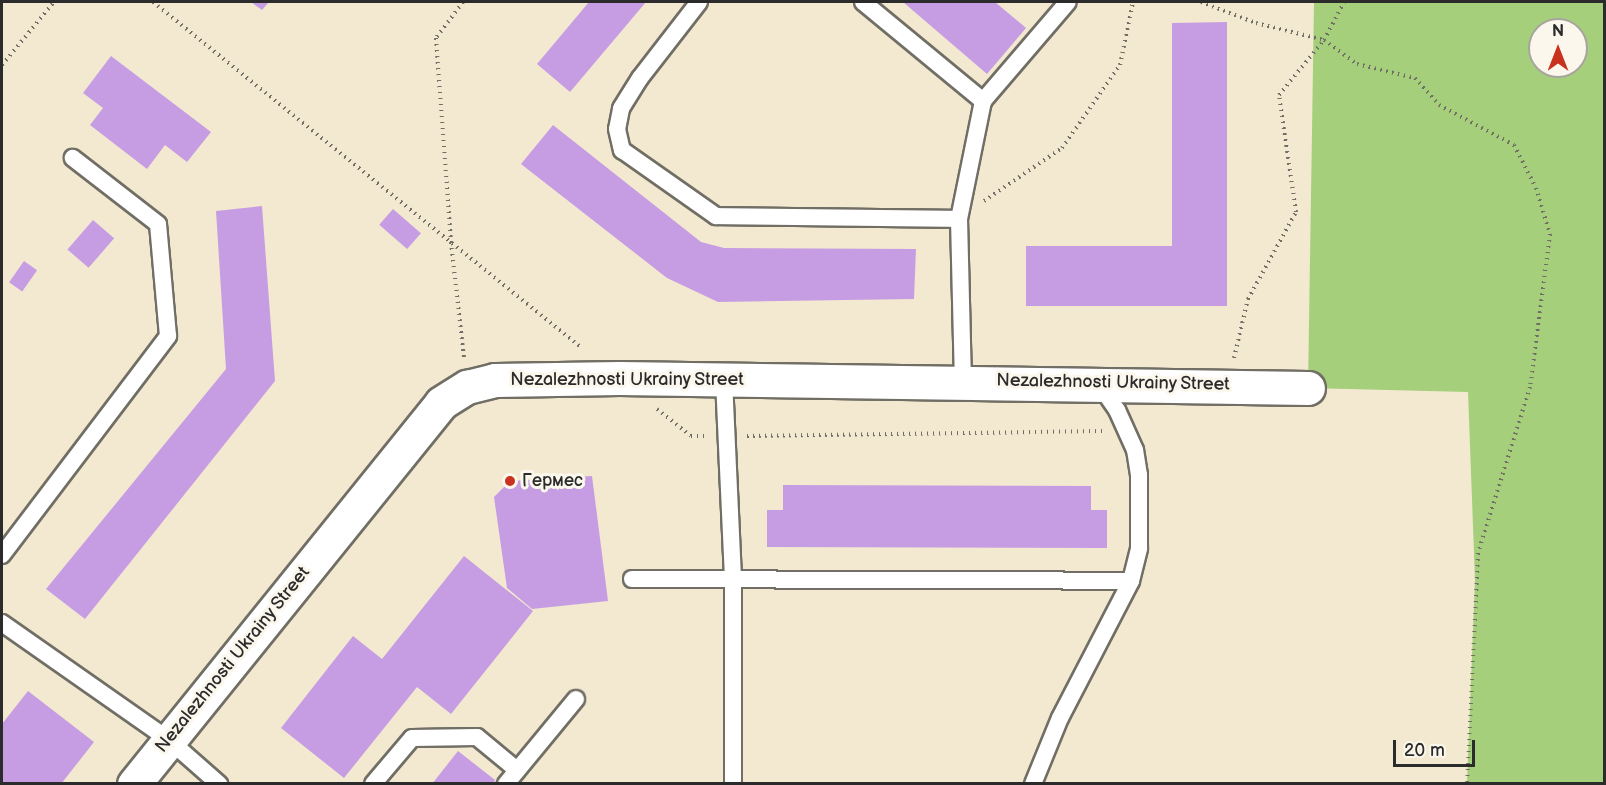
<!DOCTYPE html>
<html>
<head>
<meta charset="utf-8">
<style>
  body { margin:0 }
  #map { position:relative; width:1606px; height:785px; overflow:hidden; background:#f2e9d0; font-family:"Balsamiq Sans",sans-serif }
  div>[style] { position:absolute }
  .green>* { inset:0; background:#a5cf7b }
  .building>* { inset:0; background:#c69de3; transform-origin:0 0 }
  .path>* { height:4px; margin-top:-2px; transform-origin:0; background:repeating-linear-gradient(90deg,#716e65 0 1.5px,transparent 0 6px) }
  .roads { filter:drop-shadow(2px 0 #716e65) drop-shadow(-2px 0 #716e65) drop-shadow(0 2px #716e65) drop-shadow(0 -2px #716e65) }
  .service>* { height:16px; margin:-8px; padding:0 8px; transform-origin:8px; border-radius:8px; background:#fff }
  .minor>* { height:33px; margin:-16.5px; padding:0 16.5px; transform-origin:16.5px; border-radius:16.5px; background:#fff }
  .dots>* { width:16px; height:16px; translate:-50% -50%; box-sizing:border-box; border:3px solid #fbf7ec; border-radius:50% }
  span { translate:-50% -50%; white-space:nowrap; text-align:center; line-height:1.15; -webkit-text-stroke:6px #fbf7ec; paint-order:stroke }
  .street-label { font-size:18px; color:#2b2b2b }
  .poi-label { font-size:18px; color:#2b2b2b }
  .left { translate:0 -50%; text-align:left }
  .frame { position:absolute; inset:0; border:3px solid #2b2b2b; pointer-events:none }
  .north { position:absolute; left:1528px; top:18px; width:60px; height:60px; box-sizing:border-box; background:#fbf7ec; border:2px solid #a8a59f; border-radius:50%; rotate:0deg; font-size:16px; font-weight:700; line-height:24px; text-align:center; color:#2b2b2b }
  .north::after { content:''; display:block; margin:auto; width:21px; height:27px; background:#c8321e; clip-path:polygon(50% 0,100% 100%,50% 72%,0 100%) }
  .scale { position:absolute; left:1393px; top:740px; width:82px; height:27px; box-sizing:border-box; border:3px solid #2b2b2b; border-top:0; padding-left:8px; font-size:18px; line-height:21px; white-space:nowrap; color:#2b2b2b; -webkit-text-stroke:4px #fbf7ec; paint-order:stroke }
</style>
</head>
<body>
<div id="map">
  <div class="green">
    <i style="clip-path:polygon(evenodd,1314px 2px,1604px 2px,1604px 783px,1467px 783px,1475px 580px,1468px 392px,1308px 388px,1314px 2px,1540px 30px,1576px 30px,1576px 66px,1540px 66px,1540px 30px)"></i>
  </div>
  <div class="building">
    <i style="clip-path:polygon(251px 2px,269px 2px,262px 10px)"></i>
    <i style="clip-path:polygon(589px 2px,646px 2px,570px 92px,537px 64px)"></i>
    <i style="clip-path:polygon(903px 2px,995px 2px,1026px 28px,987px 74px)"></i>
    <i style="clip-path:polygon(1227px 22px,1227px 306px,1026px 306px,1026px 246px,1172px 246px,1172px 23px)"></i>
    <i style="clip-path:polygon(111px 56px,211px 132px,187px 162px,165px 145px,147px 169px,90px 125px,103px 108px,83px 93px)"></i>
    <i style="clip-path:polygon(553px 125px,701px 242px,724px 248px,916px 249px,914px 299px,718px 302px,667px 278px,521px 164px)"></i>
    <i style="clip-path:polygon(262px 206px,275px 381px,85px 619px,46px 589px,226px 369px,216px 211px)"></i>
    <i style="left:393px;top:209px;width:37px;height:21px;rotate:41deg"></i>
    <i style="left:93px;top:220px;width:28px;height:39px;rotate:41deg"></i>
    <i style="left:24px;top:261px;width:16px;height:26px;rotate:35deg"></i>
    <i style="clip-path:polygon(592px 476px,608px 601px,532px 609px,507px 588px,494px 497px,510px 481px)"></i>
    <i style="clip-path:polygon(783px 485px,1091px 486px,1091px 510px,1107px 510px,1107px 548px,767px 547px,767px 510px,783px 510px)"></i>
    <i style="clip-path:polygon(464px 556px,533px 611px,451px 714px,417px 687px,344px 778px,281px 728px,353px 636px,382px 659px)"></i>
    <i style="clip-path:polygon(28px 691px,94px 742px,61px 784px,2px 784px,2px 724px)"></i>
    <i style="clip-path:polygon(458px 751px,495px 780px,493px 784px,432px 784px)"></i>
  </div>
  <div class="path">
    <i style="left:153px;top:2px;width:551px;rotate:38.89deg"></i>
    <i style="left:463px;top:2px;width:45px;rotate:126.9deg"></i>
    <i style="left:436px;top:38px;width:205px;rotate:85.8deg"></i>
    <i style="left:451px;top:242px;width:116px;rotate:83.6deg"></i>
    <i style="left:1201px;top:2px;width:59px;rotate:20.9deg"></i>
    <i style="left:1256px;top:23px;width:70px;rotate:14deg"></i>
    <i style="left:1324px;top:40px;width:43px;rotate:-62.2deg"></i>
    <i style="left:2px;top:65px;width:82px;rotate:-50.5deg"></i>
    <i style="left:984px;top:201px;width:94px;rotate:-34.2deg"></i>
    <i style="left:1062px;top:148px;width:101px;rotate:-55.1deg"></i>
    <i style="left:1120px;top:65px;width:64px;rotate:-78.3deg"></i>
    <i style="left:1234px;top:358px;width:61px;rotate:-76.7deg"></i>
    <i style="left:1248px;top:299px;width:99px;rotate:-61.1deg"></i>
    <i style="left:1296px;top:212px;width:118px;rotate:-98.3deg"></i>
    <i style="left:1279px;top:95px;width:71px;rotate:-50.7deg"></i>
    <i style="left:1324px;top:40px;width:41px;rotate:36deg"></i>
    <i style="left:1357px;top:64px;width:60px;rotate:13.6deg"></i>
    <i style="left:1415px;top:78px;width:36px;rotate:48deg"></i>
    <i style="left:1439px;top:105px;width:85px;rotate:28.1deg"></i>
    <i style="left:1514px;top:145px;width:48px;rotate:62.9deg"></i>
    <i style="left:1536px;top:188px;width:48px;rotate:73.1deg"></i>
    <i style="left:1550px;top:234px;width:154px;rotate:97.4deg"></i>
    <i style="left:1530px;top:387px;width:174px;rotate:107.4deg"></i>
    <i style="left:1478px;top:553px;width:231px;rotate:92.7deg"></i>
    <i style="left:657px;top:409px;width:43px;rotate:38.5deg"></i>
    <i style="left:691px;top:436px;width:15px"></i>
    <i style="left:747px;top:436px;width:355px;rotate:-0.8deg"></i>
  </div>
  <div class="roads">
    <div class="service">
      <i style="left:699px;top:2px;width:96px;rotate:127.8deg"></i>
      <i style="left:640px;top:78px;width:36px;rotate:122deg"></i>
      <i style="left:621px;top:109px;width:20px;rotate:101deg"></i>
      <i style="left:617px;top:129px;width:22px;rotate:77deg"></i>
      <i style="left:622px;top:150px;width:115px;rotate:35.1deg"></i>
      <i style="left:716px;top:216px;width:243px;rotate:0.7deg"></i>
      <i style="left:959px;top:219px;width:161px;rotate:88.6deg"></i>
      <i style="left:863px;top:2px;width:156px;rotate:39.5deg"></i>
      <i style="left:983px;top:101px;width:130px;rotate:-49.4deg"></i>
      <i style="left:959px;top:219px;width:120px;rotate:-78.5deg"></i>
      <i style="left:724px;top:380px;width:200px;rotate:87.4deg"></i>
      <i style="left:733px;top:580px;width:204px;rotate:90deg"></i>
      <i style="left:2px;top:555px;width:275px;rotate:-52.8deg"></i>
      <i style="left:168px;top:336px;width:112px;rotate:-95.1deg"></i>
      <i style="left:158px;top:224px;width:108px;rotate:-142.2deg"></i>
      <i style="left:632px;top:579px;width:499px;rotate:0.2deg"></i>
      <i style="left:2px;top:623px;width:204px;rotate:35deg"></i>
      <i style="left:169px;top:740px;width:67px;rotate:41.3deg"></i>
      <i style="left:373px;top:784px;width:60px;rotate:-49.7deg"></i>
      <i style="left:412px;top:738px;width:65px;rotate:-0.9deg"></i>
      <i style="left:477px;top:737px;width:52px;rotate:39.5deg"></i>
      <i style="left:506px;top:784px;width:110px;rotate:-50.5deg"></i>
      <i style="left:1033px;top:784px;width:71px;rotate:-67.8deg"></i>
      <i style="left:1060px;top:718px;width:154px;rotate:-62.6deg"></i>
      <i style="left:1131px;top:581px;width:34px;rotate:-76deg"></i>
      <i style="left:1139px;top:548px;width:73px;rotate:-90deg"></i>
      <i style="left:1139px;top:475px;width:25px;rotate:-99deg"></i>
      <i style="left:1135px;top:450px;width:44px;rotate:-114.2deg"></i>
      <i style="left:1117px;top:410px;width:33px;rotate:-125deg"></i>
    </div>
    <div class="minor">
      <i style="left:134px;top:784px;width:489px;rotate:-51.1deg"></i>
      <i style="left:441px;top:403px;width:31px;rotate:-32deg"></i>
      <i style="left:467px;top:387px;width:29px;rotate:-14deg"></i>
      <i style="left:495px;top:380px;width:124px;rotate:-0.9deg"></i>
      <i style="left:619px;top:378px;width:689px;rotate:0.83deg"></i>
    </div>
  </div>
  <div class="dots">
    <i style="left:510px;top:481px;background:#c8321e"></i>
  </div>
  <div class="street-label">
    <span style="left:627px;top:380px">Nezalezhnosti Ukrainy Street</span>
    <span style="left:1113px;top:383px;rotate:1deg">Nezalezhnosti Ukrainy Street</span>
    <span style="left:233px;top:660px;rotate:-51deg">Nezalezhnosti Ukrainy Street</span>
  </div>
  <div class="poi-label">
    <span class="left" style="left:522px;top:481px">Гермес</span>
  </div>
  <div class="frame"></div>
  <div class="north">N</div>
  <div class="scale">20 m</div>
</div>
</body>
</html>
